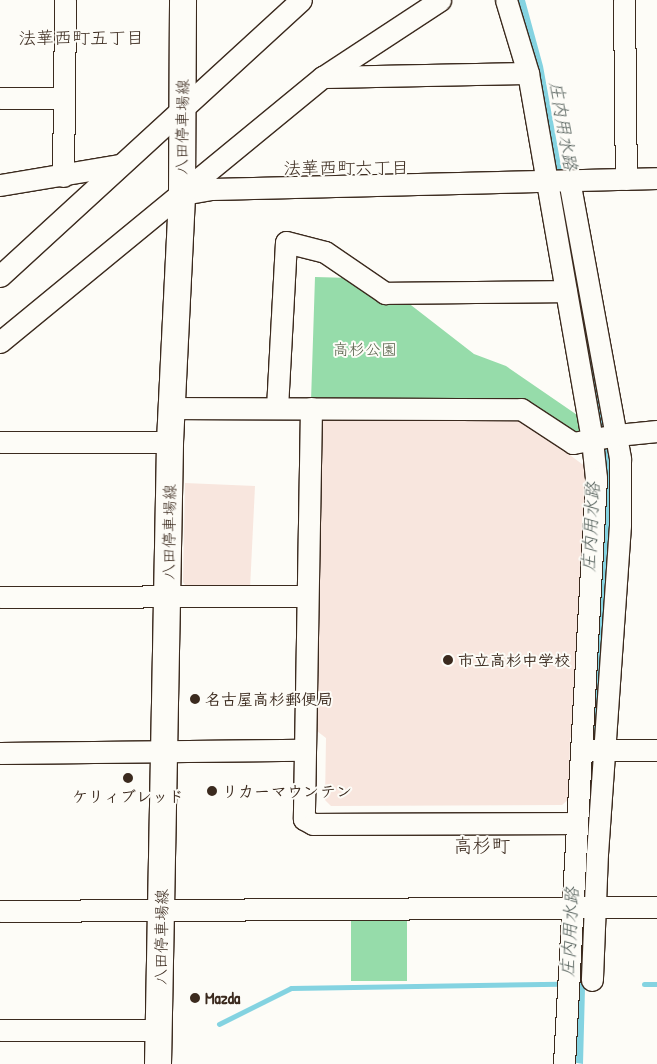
<!DOCTYPE html>
<html>
<head>
<meta charset="utf-8">
<style>
  body { margin:0 }
  #map { position:relative; width:657px; height:1064px; overflow:hidden; background:#fdfcf7; font-family:"Patrick Hand","Klee One",sans-serif }
  div>[style] { position:absolute }
  .built>* { inset:0; background:#f8e6de }
  .green>* { inset:0; background:#96dcaa; transform-origin:0 0 }
  .water>* { inset:0; background:#84d3e1 }
  .stream>* { height:5px; margin:-2.5px; padding:0 2.5px; transform-origin:2.5px; border-radius:2.5px; background:#84d3e1 }
  .roads { filter:drop-shadow(1px 0 #3b2a1e) drop-shadow(-1px 0 #3b2a1e) drop-shadow(0 1px #3b2a1e) drop-shadow(0 -1px #3b2a1e) }
  .minor>* { height:21px; margin:-10.5px; padding:0 10.5px; transform-origin:10.5px; border-radius:10.5px; background:#fdfcf7 }
  .major>* { height:26px; margin:-13px; padding:0 13px; transform-origin:13px; border-radius:13px; background:#fdfcf7 }
  .dots>* { width:14px; height:14px; translate:-50% -50%; box-sizing:border-box; border:2px solid #fdfcf7; border-radius:50% }
  span { translate:-50% -50%; white-space:nowrap; text-align:center; line-height:1.15; -webkit-text-stroke:4px #fdfcf7; paint-order:stroke }
  .street-label { font-size:16px; color:#3b2a1e }
  .park-label { font-size:16px; color:#565f48 }
  .poi-label { font-size:16px; color:#3b2a1e; font-weight:700 }
  .left { translate:0 -50%; text-align:left }
  .neighbourhood-label { font-size:18px; color:#3b2a1e }
  .water-label { font-size:18px; color:#515d58; font-style:italic }
  .quarter-label { font-size:19px; color:#3b2a1e }
</style>
</head>
<body>
<div id="map">
  <div class="built">
    <i style="clip-path:polygon(328px 416px,519px 417px,590px 470px,579px 731px,570px 738px,569px 799px,562px 805px,331px 806px,325px 800px,326px 738px,313px 728px,321px 423px)"></i>
    <i style="clip-path:polygon(185px 483px,255px 486px,250px 589px,188px 589px,183px 582px)"></i>
  </div>
  <div class="green">
    <i style="clip-path:polygon(315px 277px,351px 278px,407px 302px,474px 354px,506px 366px,583px 419px,585px 426px,572px 436px,523px 400px,311px 401px)"></i>
    <i style="left:351px;top:916px;width:56px;height:65px"></i>
  </div>
  <div class="water">
    <i style="clip-path:polygon(515px 0,525px 0,543px 66px,611px 443px,613px 517px,587px 914px,583px 1064px,572px 1062px,604px 523px)"></i>
  </div>
  <div class="stream">
    <i style="left:644px;top:984px;width:13px"></i>
    <i style="left:219px;top:1024px;width:80px;rotate:-26.6deg"></i>
    <i style="left:291px;top:988px;width:269px;rotate:-0.9deg"></i>
  </div>
  <div class="roads">
    <div class="minor">
      <i style="left:506px;top:0;width:76px;rotate:73.2deg"></i>
      <i style="left:528px;top:73px;width:373px;rotate:80.1deg"></i>
      <i style="left:592px;top:440px;width:38px;rotate:84deg"></i>
      <i style="left:596px;top:478px;width:587px;rotate:93.13deg"></i>
      <i style="left:624px;top:0;width:179px;rotate:89.4deg"></i>
      <i style="left:323px;top:77px;width:205px;rotate:-1.1deg"></i>
      <i style="left:0;top:98px;width:64px"></i>
      <i style="left:63px;top:176px;width:176px;rotate:-89.3deg"></i>
      <i style="left:569px;top:180px;width:284px;rotate:79.6deg"></i>
      <i style="left:620px;top:459px;width:66px;rotate:90deg"></i>
      <i style="left:620px;top:525px;width:329px;rotate:94deg"></i>
      <i style="left:597px;top:853px;width:127px;rotate:92.3deg"></i>
      <i style="left:0;top:185px;width:122px;rotate:-9.5deg"></i>
      <i style="left:183px;top:194px;width:29px;rotate:-10deg"></i>
      <i style="left:212px;top:189px;width:445px;rotate:-1.4deg"></i>
      <i style="left:0;top:276px;width:408px;rotate:-42.5deg"></i>
      <i style="left:0;top:342px;width:418px;rotate:-39.4deg"></i>
      <i style="left:323px;top:77px;width:140px;rotate:-33.3deg"></i>
      <i style="left:172px;top:408px;width:349px;rotate:0.2deg"></i>
      <i style="left:521px;top:409px;width:62px;rotate:33.2deg"></i>
      <i style="left:573px;top:443px;width:45px;rotate:-10.3deg"></i>
      <i style="left:617px;top:435px;width:40px;rotate:-5.7deg"></i>
      <i style="left:277px;top:408px;width:166px;rotate:-86.9deg"></i>
      <i style="left:286px;top:242px;width:40px;rotate:14.4deg"></i>
      <i style="left:325px;top:252px;width:73px;rotate:34.3deg"></i>
      <i style="left:385px;top:293px;width:181px;rotate:-0.6deg"></i>
      <i style="left:311px;top:408px;width:411px;rotate:91deg"></i>
      <i style="left:304px;top:819px;width:10px;rotate:29deg"></i>
      <i style="left:313px;top:824px;width:264px;rotate:-0.2deg"></i>
      <i style="left:0;top:442px;width:170px"></i>
      <i style="left:0;top:597px;width:307px;rotate:-0.2deg"></i>
      <i style="left:591px;top:750px;width:66px"></i>
      <i style="left:0;top:753px;width:305px;rotate:-0.6deg"></i>
      <i style="left:0;top:911px;width:657px;rotate:-0.35deg"></i>
      <i style="left:0;top:1030px;width:159px"></i>
    </div>
    <div class="major">
      <i style="left:158px;top:1064px;width:622px;rotate:-88.89deg"></i>
      <i style="left:170px;top:442px;width:247px;rotate:-87.2deg"></i>
      <i style="left:182px;top:195px;width:195px;rotate:-89.7deg"></i>
    </div>
  </div>
  <div class="dots">
    <i style="left:448px;top:660px;background:#3b2a1e"></i>
    <i style="left:195px;top:699px;background:#3b2a1e"></i>
    <i style="left:128px;top:778px;background:#3b2a1e"></i>
    <i style="left:212px;top:791px;background:#3b2a1e"></i>
    <i style="left:195px;top:998px;background:#3b2a1e"></i>
  </div>
  <div class="street-label">
    <span style="left:182px;top:127px;rotate:-89deg">八田停車場線</span>
    <span style="left:169px;top:532px;rotate:-89deg">八田停車場線</span>
    <span style="left:161px;top:937px;rotate:-89deg">八田停車場線</span>
  </div>
  <div class="park-label">
    <span style="left:365px;top:349px">高杉公園</span>
  </div>
  <div class="poi-label">
    <span class="left" style="left:458px;top:660px">市立高杉中学校</span>
    <span class="left" style="left:205px;top:699px">名古屋高杉郵便局</span>
    <span class="left" style="left:222px;top:791px">リカーマウンテン</span>
    <span style="left:128px;top:796px">ケリィブレッド</span>
    <span class="left" style="left:205px;top:998px">Mazda</span>
  </div>
  <div class="neighbourhood-label">
    <span style="left:81px;top:38px">法華西町五丁目</span>
    <span style="left:346px;top:168px">法華西町六丁目</span>
  </div>
  <div class="water-label">
    <span style="left:563px;top:126px;rotate:80deg">庄内用水路</span>
    <span style="left:591px;top:527px;rotate:-87deg">庄内用水路</span>
    <span style="left:570px;top:932px;rotate:-87deg">庄内用水路</span>
  </div>
  <div class="quarter-label">
    <span style="left:482px;top:846px">高杉町</span>
  </div>
</div>
</body>
</html>
